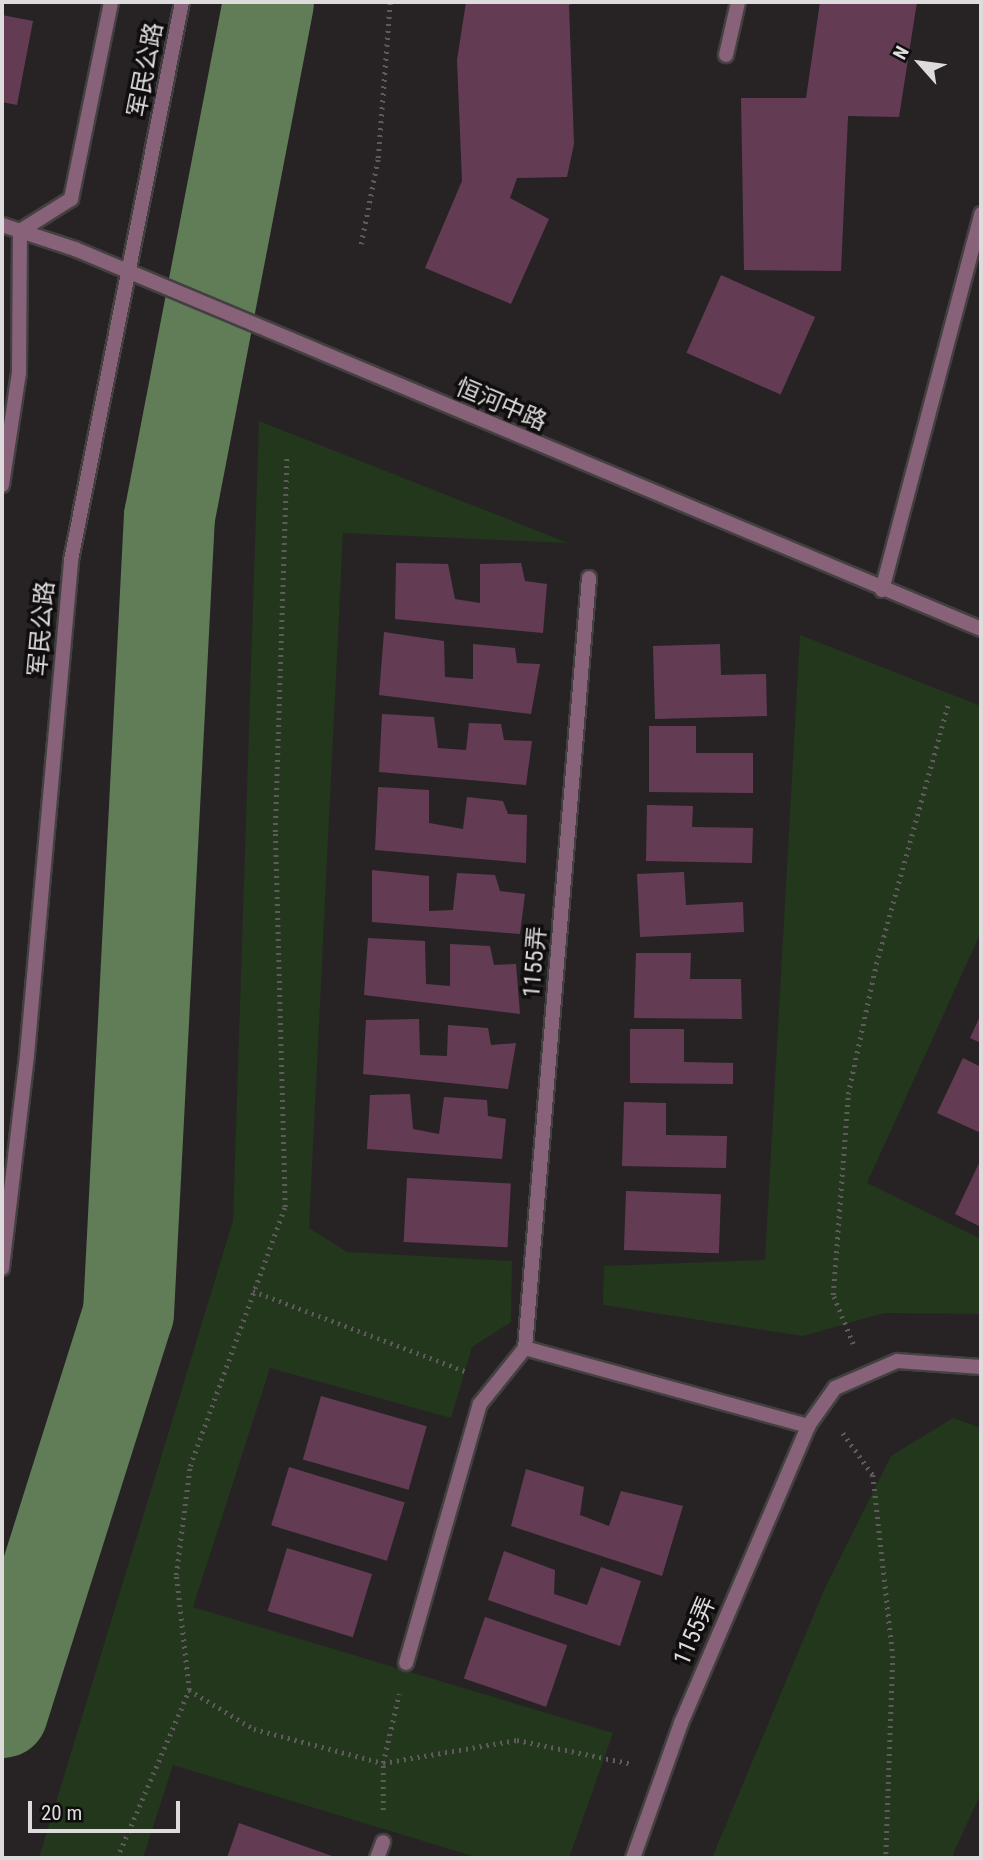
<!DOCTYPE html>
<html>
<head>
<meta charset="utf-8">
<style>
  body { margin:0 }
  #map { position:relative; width:983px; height:1860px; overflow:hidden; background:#272325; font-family:"Roboto Condensed","Noto Sans SC",sans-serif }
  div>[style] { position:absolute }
  .green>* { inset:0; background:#22371b }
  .river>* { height:91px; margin:-45.5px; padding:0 45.5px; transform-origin:45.5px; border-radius:45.5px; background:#607d57 }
  .building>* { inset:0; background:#633c54; transform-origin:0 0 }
  .path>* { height:4.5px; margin-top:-2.25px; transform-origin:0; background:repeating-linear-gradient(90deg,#5f5b5d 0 2px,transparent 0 7px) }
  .roads { filter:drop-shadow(2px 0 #444042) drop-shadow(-2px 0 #444042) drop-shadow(0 2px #444042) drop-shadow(0 -2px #444042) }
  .street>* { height:14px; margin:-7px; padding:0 7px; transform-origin:7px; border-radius:7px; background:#876278 }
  span { translate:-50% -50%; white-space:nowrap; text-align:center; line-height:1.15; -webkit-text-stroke:7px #0f0d0e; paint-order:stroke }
  .street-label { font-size:24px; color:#dddbdc }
  .frame { position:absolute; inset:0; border:4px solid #dddbdc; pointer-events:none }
  .north { position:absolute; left:885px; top:28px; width:70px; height:70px; -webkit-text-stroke:5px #0f0d0e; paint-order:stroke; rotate:298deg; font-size:19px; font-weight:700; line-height:28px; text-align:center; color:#dddbdc }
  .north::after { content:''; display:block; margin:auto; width:24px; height:32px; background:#dddbdc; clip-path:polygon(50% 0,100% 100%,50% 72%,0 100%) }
  .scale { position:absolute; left:28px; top:1801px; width:152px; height:32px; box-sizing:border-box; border:4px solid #dddbdc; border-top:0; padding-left:9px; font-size:21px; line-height:24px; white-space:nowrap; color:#dddbdc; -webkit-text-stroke:5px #0f0d0e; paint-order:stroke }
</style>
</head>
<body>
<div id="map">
  <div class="green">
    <i style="clip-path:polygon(259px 421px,568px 543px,343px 533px,309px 1228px,347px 1252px,512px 1261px,511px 1322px,472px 1347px,451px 1418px,270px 1368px,193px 1607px,613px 1733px,569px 1858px,479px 1858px,173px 1765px,143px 1858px,39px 1858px,233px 1221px)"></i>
    <i style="clip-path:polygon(800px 635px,981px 706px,981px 932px,867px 1183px,981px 1239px,981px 1314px,884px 1313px,803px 1336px,603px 1305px,604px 1266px,765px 1260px)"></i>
    <i style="clip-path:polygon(953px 1418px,981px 1428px,981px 1793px,953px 1854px,956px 1858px,712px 1858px,825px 1588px,891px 1456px)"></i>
  </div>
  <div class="river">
    <i style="left:2px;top:1712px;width:418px;rotate:-72.5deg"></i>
    <i style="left:128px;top:1313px;width:798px;rotate:-87.06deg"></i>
    <i style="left:169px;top:516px;width:523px;rotate:-79.1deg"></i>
  </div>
  <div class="building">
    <i style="clip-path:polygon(466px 2px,577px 2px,569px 5px,574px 144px,567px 177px,517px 178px,510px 198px,549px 219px,511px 304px,425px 268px,462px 181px,457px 60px)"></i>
    <i style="clip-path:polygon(820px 2px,917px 2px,899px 117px,848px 116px,841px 271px,744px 270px,741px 98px,806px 98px)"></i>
    <i style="clip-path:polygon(2px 15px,33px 21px,17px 105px,2px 102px)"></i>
    <i style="left:721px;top:275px;width:103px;height:85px;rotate:24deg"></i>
    <i style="clip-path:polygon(396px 563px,448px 564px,455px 599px,480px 603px,480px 564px,521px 563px,525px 581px,547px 584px,543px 633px,395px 619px)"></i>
    <i style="clip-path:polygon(384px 632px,444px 641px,445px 677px,473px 679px,473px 644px,515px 648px,517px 663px,540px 664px,531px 714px,379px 695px)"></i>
    <i style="clip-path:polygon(720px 644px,721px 675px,766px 674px,767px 716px,655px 719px,653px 646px)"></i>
    <i style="clip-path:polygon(382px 714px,434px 717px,438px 748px,466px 750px,469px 723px,501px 724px,504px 740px,532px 741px,526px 785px,379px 772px)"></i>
    <i style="clip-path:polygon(649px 726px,696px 726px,696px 753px,753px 753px,753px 793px,649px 792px)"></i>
    <i style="clip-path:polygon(378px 787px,429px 790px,429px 823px,463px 829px,467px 797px,503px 801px,508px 814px,527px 815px,526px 863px,375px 850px)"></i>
    <i style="clip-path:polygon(647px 805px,693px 806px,692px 827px,753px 828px,752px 863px,646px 861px)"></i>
    <i style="clip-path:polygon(372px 870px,429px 876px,429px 911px,453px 910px,457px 873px,495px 875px,500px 891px,525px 894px,520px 934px,372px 922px)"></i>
    <i style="clip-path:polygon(684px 872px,686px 905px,743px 902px,744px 932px,640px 937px,637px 874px)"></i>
    <i style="clip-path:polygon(368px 938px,425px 941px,426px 984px,450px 986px,450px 944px,490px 946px,494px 965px,516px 964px,520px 1014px,364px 995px)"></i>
    <i style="clip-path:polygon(636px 953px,691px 953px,690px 979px,741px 979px,742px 1019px,634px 1018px)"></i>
    <i style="clip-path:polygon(981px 1014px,981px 1043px,970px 1038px)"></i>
    <i style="clip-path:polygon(419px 1019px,420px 1055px,447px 1056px,448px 1025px,488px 1028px,491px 1045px,516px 1043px,508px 1089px,363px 1074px,366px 1020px)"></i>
    <i style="clip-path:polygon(630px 1029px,684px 1029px,684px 1062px,733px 1063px,733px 1084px,630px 1083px)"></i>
    <i style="clip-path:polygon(963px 1058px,981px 1067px,981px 1133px,937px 1113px)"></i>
    <i style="clip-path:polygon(410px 1094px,413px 1129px,439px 1134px,444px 1097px,487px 1100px,488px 1116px,506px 1119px,502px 1159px,367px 1149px,370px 1095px)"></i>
    <i style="clip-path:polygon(624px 1102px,666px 1103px,666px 1135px,727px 1136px,726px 1168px,622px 1166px)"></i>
    <i style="clip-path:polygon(981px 1159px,981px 1227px,955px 1214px)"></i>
    <i style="left:407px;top:1178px;width:104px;height:64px;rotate:3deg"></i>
    <i style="left:626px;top:1191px;width:95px;height:59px;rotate:2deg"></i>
    <i style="left:321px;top:1396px;width:110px;height:66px;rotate:16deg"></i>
    <i style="left:289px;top:1467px;width:121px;height:61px;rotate:17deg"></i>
    <i style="clip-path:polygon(526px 1469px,584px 1487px,580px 1515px,609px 1526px,621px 1491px,683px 1506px,662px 1576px,511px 1526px)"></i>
    <i style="left:287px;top:1548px;width:89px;height:66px;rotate:17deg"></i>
    <i style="clip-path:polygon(504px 1551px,555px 1570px,554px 1594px,587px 1605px,601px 1567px,641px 1581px,620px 1646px,488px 1600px)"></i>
    <i style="left:485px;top:1617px;width:87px;height:65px;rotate:19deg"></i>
    <i style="clip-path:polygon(239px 1823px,332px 1856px,331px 1858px,227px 1858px)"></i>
  </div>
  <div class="path">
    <i style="left:361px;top:244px;width:88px;rotate:-78.8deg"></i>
    <i style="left:378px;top:158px;width:156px;rotate:-85.6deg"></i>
    <i style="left:253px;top:1291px;width:227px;rotate:20.7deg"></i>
    <i style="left:853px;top:1344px;width:53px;rotate:-112.2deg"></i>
    <i style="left:833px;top:1295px;width:202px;rotate:-85.7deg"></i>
    <i style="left:848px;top:1094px;width:133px;rotate:-77.8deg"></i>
    <i style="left:876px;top:964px;width:269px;rotate:-74.5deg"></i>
    <i style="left:843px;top:1433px;width:52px;rotate:54.5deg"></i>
    <i style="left:873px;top:1475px;width:182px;rotate:83.7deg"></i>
    <i style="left:893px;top:1656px;width:202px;rotate:92deg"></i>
    <i style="left:189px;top:1690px;width:76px;rotate:31deg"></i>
    <i style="left:254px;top:1729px;width:133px;rotate:14.8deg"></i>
    <i style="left:383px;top:1763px;width:136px;rotate:-9.7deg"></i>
    <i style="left:517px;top:1740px;width:118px;rotate:11.7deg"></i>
    <i style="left:383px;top:1810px;width:47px;rotate:-90deg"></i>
    <i style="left:383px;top:1763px;width:71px;rotate:-76.9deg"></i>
    <i style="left:117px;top:1858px;width:183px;rotate:-66.8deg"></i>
    <i style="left:189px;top:1690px;width:116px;rotate:-96.4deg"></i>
    <i style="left:176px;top:1575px;width:110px;rotate:-82.7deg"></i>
    <i style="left:190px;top:1466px;width:276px;rotate:-69.9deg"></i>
    <i style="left:285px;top:1207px;width:375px;rotate:-91.5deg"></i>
    <i style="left:275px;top:832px;width:375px;rotate:-88.2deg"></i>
  </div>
  <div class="roads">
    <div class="street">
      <i style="left:726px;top:55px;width:54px;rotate:-77.2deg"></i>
      <i style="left:2px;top:225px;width:77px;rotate:18.2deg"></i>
      <i style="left:75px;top:249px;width:982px;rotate:22.75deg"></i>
      <i style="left:2px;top:485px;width:113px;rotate:-81.4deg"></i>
      <i style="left:19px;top:373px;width:142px;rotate:-89.6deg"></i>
      <i style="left:20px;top:231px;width:60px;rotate:-32.1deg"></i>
      <i style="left:71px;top:199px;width:201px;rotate:-78.5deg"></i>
      <i style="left:589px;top:578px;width:773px;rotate:94.75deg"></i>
      <i style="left:525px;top:1348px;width:294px;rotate:15.4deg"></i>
      <i style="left:882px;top:590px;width:389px;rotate:-75.2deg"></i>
      <i style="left:2px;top:1268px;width:214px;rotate:-83.3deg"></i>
      <i style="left:27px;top:1055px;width:497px;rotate:-84.9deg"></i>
      <i style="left:71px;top:560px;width:569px;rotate:-78.75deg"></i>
      <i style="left:406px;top:1663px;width:269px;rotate:-74.1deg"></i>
      <i style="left:480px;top:1404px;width:72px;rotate:-51.2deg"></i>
      <i style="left:377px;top:1858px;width:17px;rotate:-69deg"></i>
      <i style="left:633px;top:1858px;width:143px;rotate:-70.4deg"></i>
      <i style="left:681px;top:1723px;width:323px;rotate:-66.8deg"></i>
      <i style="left:808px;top:1426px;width:47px;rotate:-54.6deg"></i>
      <i style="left:835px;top:1388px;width:68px;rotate:-23.5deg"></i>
      <i style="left:897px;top:1361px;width:84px;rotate:4.1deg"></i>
    </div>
  </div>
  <div class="street-label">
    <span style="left:146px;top:70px;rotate:-79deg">军民公路</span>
    <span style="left:501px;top:405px;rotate:23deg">恒河中路</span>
    <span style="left:42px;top:629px;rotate:-85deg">军民公路</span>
    <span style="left:535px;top:962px;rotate:-85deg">1155弄</span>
    <span style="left:695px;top:1631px;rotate:-67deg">1155弄</span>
  </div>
  <div class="frame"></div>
  <div class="north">N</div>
  <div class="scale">20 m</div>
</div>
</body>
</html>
